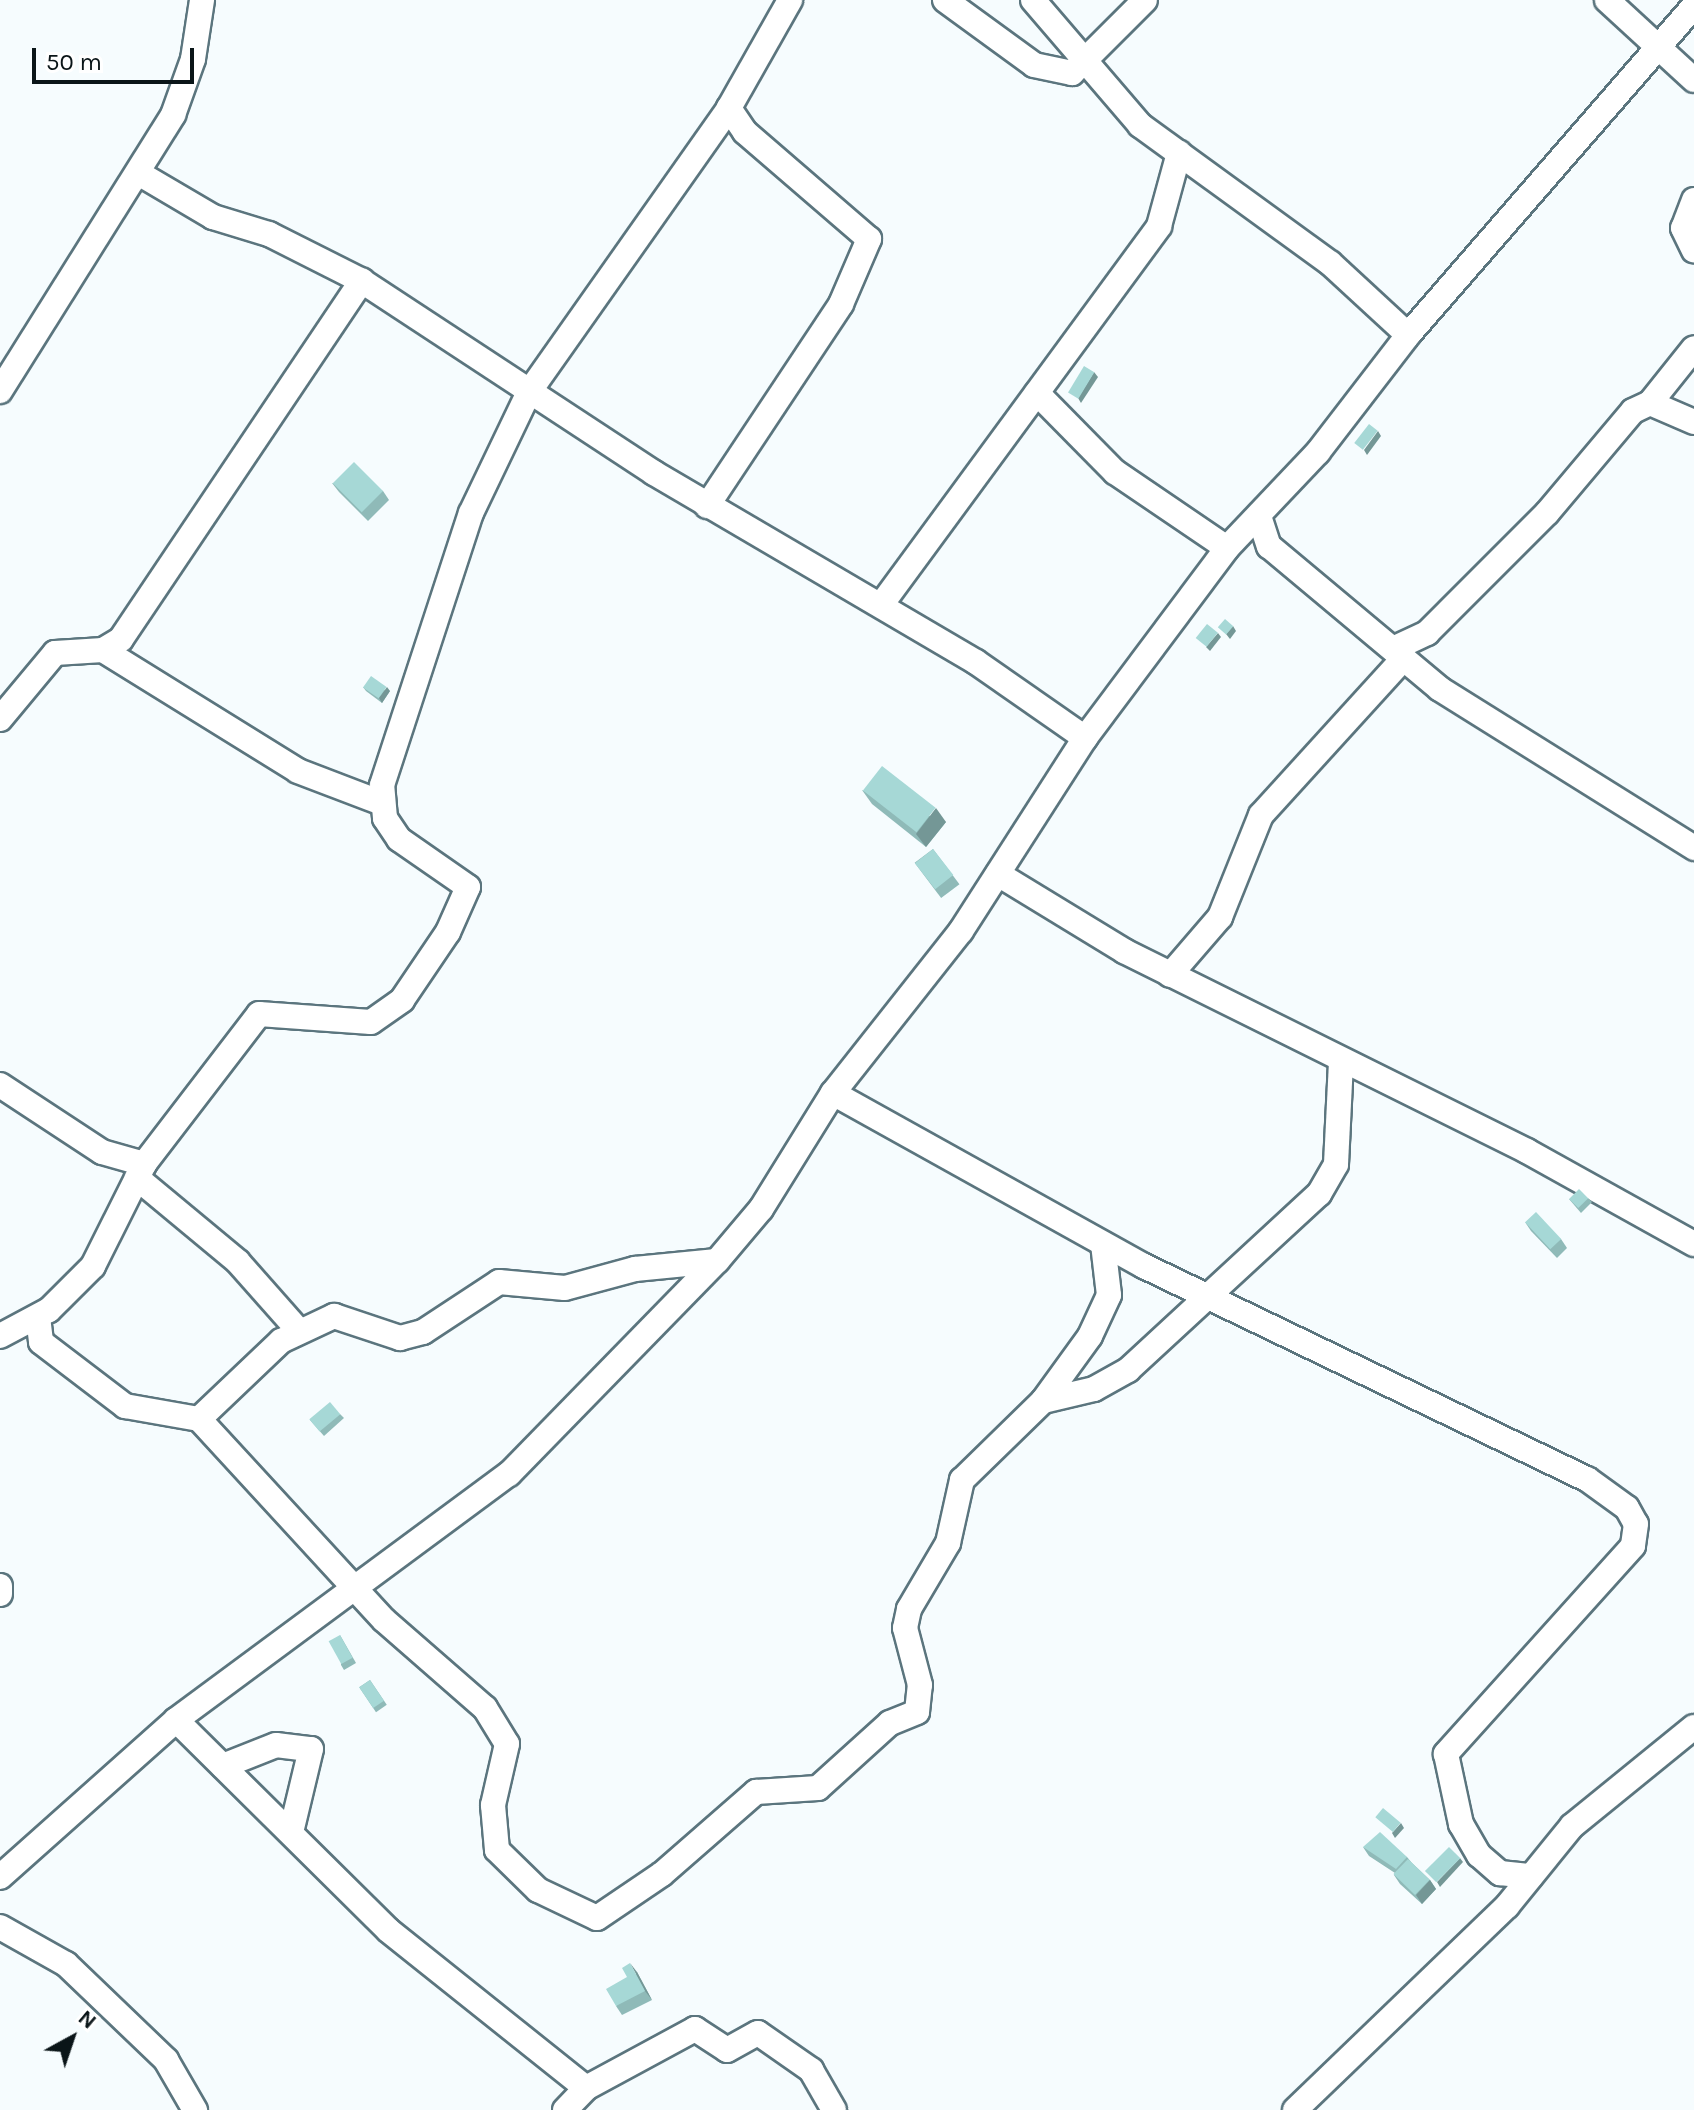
<!DOCTYPE html>
<html>
<head>
<meta charset="utf-8">
<style>
  body { margin:0 }
  #map { position:relative; width:1694px; height:2110px; overflow:hidden; background:#f6fcfe; font-family:Karla,sans-serif }
  div>[style] { position:absolute }
  .roads { filter:drop-shadow(2px 0 #5b757e) drop-shadow(-2px 0 #5b757e) drop-shadow(0 2px #5b757e) drop-shadow(0 -2px #5b757e) }
  .minor>* { height:24px; margin:-12px; padding:0 12px; transform-origin:12px; border-radius:12px; background:#fff }
  .wall>* { inset:0; background:#8fbab8; transform-origin:0 0 }
  .shaded-wall>* { inset:0; background:#749796 }
  .building>* { inset:0; background:#a6d8d6; transform-origin:0 0 }
  span { translate:-50% -50%; white-space:nowrap; text-align:center; line-height:1.15; -webkit-text-stroke:6px #fff; paint-order:stroke }
  .north { position:absolute; left:32px; top:1998px; width:80px; height:80px; -webkit-text-stroke:6px #fff; paint-order:stroke; rotate:40deg; font-size:22px; font-weight:700; line-height:32px; text-align:center; color:#0a1518 }
  .north::after { content:''; display:block; margin:auto; width:28px; height:36px; background:#0a1518; clip-path:polygon(50% 0,100% 100%,50% 72%,0 100%) }
  .scale { position:absolute; left:32px; top:48px; width:162px; height:36px; box-sizing:border-box; border:4px solid #0a1518; border-top:0; padding-left:10px; font-size:24px; line-height:28px; white-space:nowrap; color:#0a1518; -webkit-text-stroke:6px #fff; paint-order:stroke }
</style>
</head>
<body>
<div id="map">
  <div class="roads">
    <div class="minor">
      <i style="left:945px;top:0;width:110px;rotate:36.1deg"></i>
      <i style="left:1034px;top:65px;width:39px;rotate:12deg"></i>
      <i style="left:1072px;top:73px;width:103px;rotate:-45deg"></i>
      <i style="left:1033px;top:0;width:165px;rotate:49.4deg"></i>
      <i style="left:1140px;top:125px;width:235px;rotate:36deg"></i>
      <i style="left:1330px;top:263px;width:106px;rotate:42.7deg"></i>
      <i style="left:1607px;top:0;width:118px;rotate:42.6deg"></i>
      <i style="left:140px;top:174px;width:85px;rotate:30.5deg"></i>
      <i style="left:213px;top:217px;width:59px;rotate:16.9deg"></i>
      <i style="left:269px;top:234px;width:104px;rotate:26.8deg"></i>
      <i style="left:362px;top:281px;width:349px;rotate:33.3deg"></i>
      <i style="left:654px;top:473px;width:373px;rotate:30.4deg"></i>
      <i style="left:976px;top:662px;width:133px;rotate:34.9deg"></i>
      <i style="left:1694px;top:200px;width:30px;rotate:111deg"></i>
      <i style="left:1683px;top:228px;width:25px;rotate:64deg"></i>
      <i style="left:0;top:391px;width:326px;rotate:-57.9deg"></i>
      <i style="left:173px;top:115px;width:59px;rotate:-70.3deg"></i>
      <i style="left:193px;top:59px;width:60px;rotate:-81.3deg"></i>
      <i style="left:1037px;top:393px;width:111px;rotate:45.4deg"></i>
      <i style="left:1115px;top:472px;width:135px;rotate:34.2deg"></i>
      <i style="left:1650px;top:403px;width:70px;rotate:-51.3deg"></i>
      <i style="left:707px;top:506px;width:242px;rotate:-56.4deg"></i>
      <i style="left:841px;top:304px;width:71px;rotate:-66.7deg"></i>
      <i style="left:869px;top:239px;width:164px;rotate:-139.2deg"></i>
      <i style="left:745px;top:132px;width:29px;rotate:-124deg"></i>
      <i style="left:1259px;top:516px;width:32px;rotate:72deg"></i>
      <i style="left:1269px;top:546px;width:223px;rotate:39.9deg"></i>
      <i style="left:1440px;top:689px;width:300px;rotate:32deg"></i>
      <i style="left:881px;top:605px;width:470px;rotate:-53.7deg"></i>
      <i style="left:1159px;top:226px;width:76px;rotate:-74.7deg"></i>
      <i style="left:1393px;top:649px;width:38px;rotate:-25deg"></i>
      <i style="left:1427px;top:633px;width:170px;rotate:-45deg"></i>
      <i style="left:1547px;top:513px;width:133px;rotate:-49.9deg"></i>
      <i style="left:1633px;top:411px;width:19px;rotate:-25deg"></i>
      <i style="left:1650px;top:403px;width:48px;rotate:23.4deg"></i>
      <i style="left:103px;top:650px;width:229px;rotate:31.8deg"></i>
      <i style="left:298px;top:771px;width:90px;rotate:20.9deg"></i>
      <i style="left:0;top:719px;width:86px;rotate:-50.2deg"></i>
      <i style="left:55px;top:653px;width:48px;rotate:-3.6deg"></i>
      <i style="left:103px;top:650px;width:21px;rotate:-31deg"></i>
      <i style="left:121px;top:639px;width:432px;rotate:-56.1deg"></i>
      <i style="left:998px;top:874px;width:148px;rotate:31.4deg"></i>
      <i style="left:1124px;top:951px;width:450px;rotate:26.4deg"></i>
      <i style="left:1527px;top:1151px;width:191px;rotate:29.1deg"></i>
      <i style="left:1170px;top:975px;width:77px;rotate:-49.2deg"></i>
      <i style="left:1220px;top:917px;width:110px;rotate:-68.1deg"></i>
      <i style="left:1261px;top:815px;width:212px;rotate:-47.7deg"></i>
      <i style="left:0;top:1085px;width:122px;rotate:33.3deg"></i>
      <i style="left:102px;top:1152px;width:44px;rotate:15.9deg"></i>
      <i style="left:144px;top:1164px;width:189px;rotate:-52.5deg"></i>
      <i style="left:259px;top:1014px;width:112px;rotate:4.1deg"></i>
      <i style="left:371px;top:1022px;width:38px;rotate:-35deg"></i>
      <i style="left:402px;top:1000px;width:82px;rotate:-55.9deg"></i>
      <i style="left:448px;top:932px;width:49px;rotate:-66deg"></i>
      <i style="left:468px;top:887px;width:84px;rotate:-145.2deg"></i>
      <i style="left:399px;top:839px;width:25px;rotate:-124deg"></i>
      <i style="left:385px;top:818px;width:33px;rotate:-95deg"></i>
      <i style="left:382px;top:785px;width:286px;rotate:-71.9deg"></i>
      <i style="left:471px;top:513px;width:134px;rotate:-64.4deg"></i>
      <i style="left:529px;top:392px;width:347px;rotate:-54.8deg"></i>
      <i style="left:729px;top:108px;width:124px;rotate:-60.5deg"></i>
      <i style="left:833px;top:1093px;width:356px;rotate:29.1deg"></i>
      <i style="left:1144px;top:1266px;width:492px;rotate:25.7deg"></i>
      <i style="left:1587px;top:1479px;width:49px;rotate:35.9deg"></i>
      <i style="left:1627px;top:1508px;width:18px;rotate:61deg"></i>
      <i style="left:1636px;top:1524px;width:22px;rotate:98deg"></i>
      <i style="left:1633px;top:1546px;width:280px;rotate:132deg"></i>
      <i style="left:1446px;top:1754px;width:72px;rotate:77.9deg"></i>
      <i style="left:1461px;top:1824px;width:36px;rotate:60deg"></i>
      <i style="left:1479px;top:1855px;width:28px;rotate:41deg"></i>
      <i style="left:1500px;top:1873px;width:31px;rotate:6deg"></i>
      <i style="left:137px;top:1178px;width:131px;rotate:39.7deg"></i>
      <i style="left:238px;top:1262px;width:92px;rotate:48.5deg"></i>
      <i style="left:38px;top:1317px;width:25px;rotate:83deg"></i>
      <i style="left:41px;top:1342px;width:106px;rotate:37.3deg"></i>
      <i style="left:125px;top:1406px;width:75px;rotate:10deg"></i>
      <i style="left:199px;top:1419px;width:273px;rotate:47.4deg"></i>
      <i style="left:384px;top:1620px;width:134px;rotate:41.1deg"></i>
      <i style="left:485px;top:1708px;width:42px;rotate:58.6deg"></i>
      <i style="left:507px;top:1744px;width:63px;rotate:102.9deg"></i>
      <i style="left:493px;top:1805px;width:45px;rotate:84.9deg"></i>
      <i style="left:497px;top:1850px;width:57px;rotate:44.3deg"></i>
      <i style="left:538px;top:1890px;width:65px;rotate:25.4deg"></i>
      <i style="left:597px;top:1918px;width:78px;rotate:-34.1deg"></i>
      <i style="left:662px;top:1874px;width:125px;rotate:-41.1deg"></i>
      <i style="left:756px;top:1792px;width:62px;rotate:-3.7deg"></i>
      <i style="left:818px;top:1788px;width:97px;rotate:-42.1deg"></i>
      <i style="left:890px;top:1723px;width:29px;rotate:-22deg"></i>
      <i style="left:917px;top:1712px;width:27px;rotate:-84deg"></i>
      <i style="left:920px;top:1685px;width:59px;rotate:-104.7deg"></i>
      <i style="left:905px;top:1628px;width:19px;rotate:-78deg"></i>
      <i style="left:909px;top:1609px;width:77px;rotate:-59.4deg"></i>
      <i style="left:948px;top:1543px;width:65px;rotate:-77.5deg"></i>
      <i style="left:962px;top:1480px;width:113px;rotate:-44.3deg"></i>
      <i style="left:1043px;top:1401px;width:80px;rotate:-54.1deg"></i>
      <i style="left:1090px;top:1336px;width:45px;rotate:-65.1deg"></i>
      <i style="left:1109px;top:1295px;width:51px;rotate:-96.7deg"></i>
      <i style="left:0;top:1336px;width:55px;rotate:-28deg"></i>
      <i style="left:49px;top:1310px;width:62px;rotate:-45deg"></i>
      <i style="left:93px;top:1266px;width:114px;rotate:-63.4deg"></i>
      <i style="left:1043px;top:1401px;width:52px;rotate:-13.2deg"></i>
      <i style="left:1094px;top:1389px;width:39px;rotate:-29deg"></i>
      <i style="left:1128px;top:1370px;width:260px;rotate:-42.7deg"></i>
      <i style="left:1319px;top:1194px;width:34px;rotate:-60deg"></i>
      <i style="left:1336px;top:1164px;width:103px;rotate:-87.2deg"></i>
      <i style="left:199px;top:1419px;width:113px;rotate:-43.6deg"></i>
      <i style="left:281px;top:1341px;width:59px;rotate:-25.3deg"></i>
      <i style="left:334px;top:1316px;width:70px;rotate:18.4deg"></i>
      <i style="left:400px;top:1338px;width:24px;rotate:-15deg"></i>
      <i style="left:423px;top:1332px;width:91px;rotate:-33.3deg"></i>
      <i style="left:499px;top:1282px;width:66px;rotate:5.2deg"></i>
      <i style="left:565px;top:1288px;width:73px;rotate:-15.2deg"></i>
      <i style="left:635px;top:1269px;width:82px;rotate:-5.6deg"></i>
      <i style="left:0;top:1586px;width:8px;rotate:90deg"></i>
      <i style="left:176px;top:1720px;width:298px;rotate:44.7deg"></i>
      <i style="left:388px;top:1930px;width:253px;rotate:38.6deg"></i>
      <i style="left:586px;top:2088px;width:124px;rotate:-28.4deg"></i>
      <i style="left:695px;top:2029px;width:38px;rotate:33deg"></i>
      <i style="left:727px;top:2050px;width:35px;rotate:-29deg"></i>
      <i style="left:758px;top:2033px;width:65px;rotate:34.9deg"></i>
      <i style="left:811px;top:2070px;width:46px;rotate:60.1deg"></i>
      <i style="left:223px;top:1766px;width:57px;rotate:-21.6deg"></i>
      <i style="left:276px;top:1745px;width:35px;rotate:7deg"></i>
      <i style="left:311px;top:1749px;width:85px;rotate:103.5deg"></i>
      <i style="left:0;top:1877px;width:236px;rotate:-41.7deg"></i>
      <i style="left:176px;top:1720px;width:414px;rotate:-36.5deg"></i>
      <i style="left:509px;top:1474px;width:298px;rotate:-45.7deg"></i>
      <i style="left:717px;top:1261px;width:68px;rotate:-49.8deg"></i>
      <i style="left:761px;top:1209px;width:137px;rotate:-58.2deg"></i>
      <i style="left:833px;top:1093px;width:206px;rotate:-51.7deg"></i>
      <i style="left:961px;top:931px;width:229px;rotate:-57.3deg"></i>
      <i style="left:1085px;top:738px;width:237px;rotate:-53.2deg"></i>
      <i style="left:1227px;top:548px;width:132px;rotate:-46.5deg"></i>
      <i style="left:1318px;top:452px;width:148px;rotate:-52.4deg"></i>
      <i style="left:1408px;top:335px;width:436px;rotate:-49deg"></i>
      <i style="left:0;top:1927px;width:76px;rotate:29.3deg"></i>
      <i style="left:66px;top:1964px;width:139px;rotate:43.8deg"></i>
      <i style="left:166px;top:2060px;width:58px;rotate:59.9deg"></i>
      <i style="left:565px;top:2110px;width:30px;rotate:-46deg"></i>
      <i style="left:1295px;top:2110px;width:294px;rotate:-43.9deg"></i>
      <i style="left:1507px;top:1906px;width:103px;rotate:-50.9deg"></i>
      <i style="left:1572px;top:1826px;width:157px;rotate:-39.1deg"></i>
    </div>
  </div>
  <div class="wall">
    <i style="clip-path:polygon(332px 483px,383px 491px,389px 500px,368px 521px,339px 492px)"></i>
    <i style="clip-path:polygon(363px 687px,390px 691px,382px 703px,366px 691px)"></i>
    <i style="clip-path:polygon(862px 790px,946px 822px,926px 847px,872px 804px)"></i>
    <i style="left:933px;top:849px;width:44px;height:23px;rotate:53deg"></i>
    <i style="clip-path:polygon(1588px 1198px,1592px 1202px,1581px 1213px,1569px 1199px)"></i>
    <i style="clip-path:polygon(1525px 1222px,1561px 1239px,1567px 1248px,1557px 1258px,1531px 1231px)"></i>
    <i style="clip-path:polygon(340px 1414px,344px 1418px,324px 1436px,310px 1420px)"></i>
    <i style="clip-path:polygon(340px 1635px,356px 1663px,344px 1670px,341px 1665px)"></i>
    <i style="left:370px;top:1680px;width:30px;height:13px;rotate:56deg"></i>
    <i style="clip-path:polygon(1363px 1847px,1407px 1857px,1412px 1863px,1430px 1880px,1436px 1889px,1422px 1904px,1400px 1884px,1394px 1875px,1395px 1873px,1369px 1856px)"></i>
    <i style="clip-path:polygon(637px 1972px,652px 2000px,622px 2015px,616px 2006px)"></i>
  </div>
  <div class="shaded-wall">
    <i style="clip-path:polygon(1094px 372px,1098px 377px,1081px 403px,1078px 398px)"></i>
    <i style="clip-path:polygon(1378px 431px,1381px 436px,1367px 455px,1364px 450px)"></i>
    <i style="clip-path:polygon(1233px 626px,1236px 631px,1230px 639px,1226px 634px)"></i>
    <i style="clip-path:polygon(1218px 633px,1221px 637px,1210px 651px,1206px 647px)"></i>
    <i style="clip-path:polygon(387px 687px,390px 691px,382px 703px,379px 698px)"></i>
    <i style="clip-path:polygon(936px 808px,946px 822px,926px 847px,916px 834px)"></i>
    <i style="clip-path:polygon(1401px 1823px,1404px 1828px,1395px 1838px,1392px 1833px)"></i>
    <i style="clip-path:polygon(1460px 1858px,1463px 1862px,1440px 1887px,1437px 1882px)"></i>
    <i style="clip-path:polygon(1430px 1880px,1436px 1889px,1422px 1904px,1416px 1895px)"></i>
    <i style="clip-path:polygon(630px 1963px,637px 1972px,652px 2000px,645px 1991px)"></i>
  </div>
  <div class="building">
    <i style="left:1084px;top:366px;width:12px;height:31px;rotate:31deg"></i>
    <i style="left:1369px;top:424px;width:11px;height:24px;rotate:38deg"></i>
    <i style="left:354px;top:462px;width:41px;height:30px;rotate:45deg"></i>
    <i style="left:1225px;top:619px;width:11px;height:11px;rotate:41deg"></i>
    <i style="left:1207px;top:624px;width:14px;height:18px;rotate:39deg"></i>
    <i style="left:371px;top:676px;width:19px;height:14px;rotate:35deg"></i>
    <i style="left:882px;top:766px;width:68px;height:31px;rotate:38deg"></i>
    <i style="left:933px;top:849px;width:33px;height:23px;rotate:52deg"></i>
    <i style="left:1579px;top:1189px;width:13px;height:14px;rotate:45deg"></i>
    <i style="left:1536px;top:1212px;width:37px;height:15px;rotate:47deg"></i>
    <i style="left:330px;top:1402px;width:16px;height:27px;rotate:50deg"></i>
    <i style="left:340px;top:1635px;width:26px;height:13px;rotate:61deg"></i>
    <i style="left:370px;top:1680px;width:25px;height:13px;rotate:56deg"></i>
    <i style="left:1383px;top:1808px;width:23px;height:12px;rotate:40deg"></i>
    <i style="clip-path:polygon(1380px 1832px,1407px 1857px,1396px 1869px,1363px 1847px)"></i>
    <i style="left:1449px;top:1847px;width:16px;height:34px;rotate:45deg"></i>
    <i style="left:1408px;top:1859px;width:30px;height:21px;rotate:44deg"></i>
    <i style="clip-path:polygon(630px 1963px,645px 1991px,616px 2006px,606px 1989px,627px 1977px,622px 1968px)"></i>
  </div>
  <div class="north">N</div>
  <div class="scale">50 m</div>
</div>
</body>
</html>
